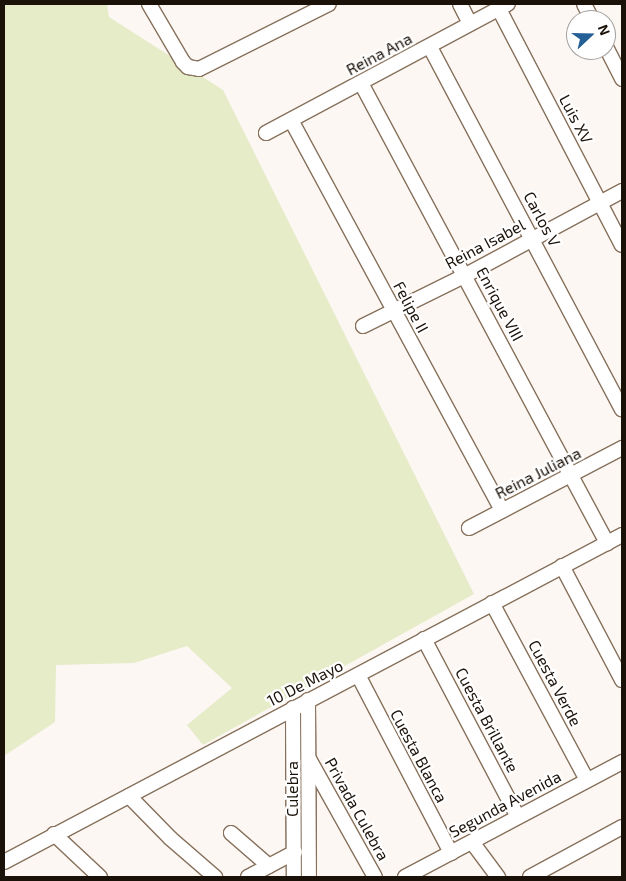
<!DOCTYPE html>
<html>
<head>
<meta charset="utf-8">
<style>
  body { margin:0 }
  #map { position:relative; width:626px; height:881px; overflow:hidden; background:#fdf7f3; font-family:"Exo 2",sans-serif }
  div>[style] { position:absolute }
  .green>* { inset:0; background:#e6ebc8 }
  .roads { filter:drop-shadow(1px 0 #87715c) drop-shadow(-1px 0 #87715c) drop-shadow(0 1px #87715c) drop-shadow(0 -1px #87715c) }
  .minor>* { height:14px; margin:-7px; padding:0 7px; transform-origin:7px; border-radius:7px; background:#fff }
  span { translate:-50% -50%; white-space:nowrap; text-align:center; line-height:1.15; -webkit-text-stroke:4.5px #fff; paint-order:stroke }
  .street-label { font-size:16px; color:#1a1109 }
  .frame { position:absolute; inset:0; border:5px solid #1a1109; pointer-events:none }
  .north { position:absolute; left:566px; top:10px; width:50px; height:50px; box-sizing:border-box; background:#fff; border:1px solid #a3a09d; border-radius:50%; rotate:69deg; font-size:14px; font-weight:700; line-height:20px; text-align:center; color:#1a1109 }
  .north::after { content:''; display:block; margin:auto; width:18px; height:22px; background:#245f96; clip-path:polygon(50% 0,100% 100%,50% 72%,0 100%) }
</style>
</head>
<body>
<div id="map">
  <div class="green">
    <i style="clip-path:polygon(4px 4px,107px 4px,109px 17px,223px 90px,474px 594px,203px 745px,187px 725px,232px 688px,187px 646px,134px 663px,56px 665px,55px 722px,4px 756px)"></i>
  </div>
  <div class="roads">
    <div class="minor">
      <i style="left:149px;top:4px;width:67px;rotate:59.6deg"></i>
      <i style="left:183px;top:62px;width:7px;rotate:45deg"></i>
      <i style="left:188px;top:67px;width:11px;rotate:10deg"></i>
      <i style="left:199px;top:69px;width:145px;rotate:-26.6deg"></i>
      <i style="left:460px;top:4px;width:22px;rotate:63deg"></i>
      <i style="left:584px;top:4px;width:18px;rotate:63deg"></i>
      <i style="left:499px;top:9px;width:266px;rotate:62.5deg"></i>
      <i style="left:430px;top:47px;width:410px;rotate:62.1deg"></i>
      <i style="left:606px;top:47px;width:36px;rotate:63deg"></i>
      <i style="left:361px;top:83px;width:522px;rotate:61.86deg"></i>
      <i style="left:291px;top:120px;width:444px;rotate:61.6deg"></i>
      <i style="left:266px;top:133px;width:274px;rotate:-28.1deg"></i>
      <i style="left:363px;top:326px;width:115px;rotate:-26.3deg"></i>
      <i style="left:466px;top:275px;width:177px;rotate:-28.3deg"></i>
      <i style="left:469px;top:528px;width:173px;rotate:-27.6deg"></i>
      <i style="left:562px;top:566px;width:129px;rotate:62.2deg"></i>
      <i style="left:492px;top:603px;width:201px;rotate:61.8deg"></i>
      <i style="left:424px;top:639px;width:201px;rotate:62.2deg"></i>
      <i style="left:358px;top:675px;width:201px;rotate:62.4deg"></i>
      <i style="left:308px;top:700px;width:177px;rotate:89.7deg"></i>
      <i style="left:293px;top:708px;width:169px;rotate:89.7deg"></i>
      <i style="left:309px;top:759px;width:135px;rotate:60.8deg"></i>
      <i style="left:129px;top:796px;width:59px;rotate:45.7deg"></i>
      <i style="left:170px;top:838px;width:60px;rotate:40.9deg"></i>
      <i style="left:231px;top:833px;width:50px;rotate:41deg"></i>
      <i style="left:54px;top:834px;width:63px;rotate:43.1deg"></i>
      <i style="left:472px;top:842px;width:44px;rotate:53.4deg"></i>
      <i style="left:4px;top:862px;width:699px;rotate:-27.88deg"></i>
      <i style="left:248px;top:877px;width:53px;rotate:-28deg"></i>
      <i style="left:405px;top:877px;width:246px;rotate:-27.9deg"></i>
      <i style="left:530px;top:877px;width:105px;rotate:-28.5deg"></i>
    </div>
  </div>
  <div class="street-label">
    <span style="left:379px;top:54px;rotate:-28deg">Reina Ana</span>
    <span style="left:576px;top:119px;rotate:62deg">Luis XV</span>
    <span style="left:542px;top:219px;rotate:62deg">Carlos V</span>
    <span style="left:485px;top:244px;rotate:-28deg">Reina Isabel</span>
    <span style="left:500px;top:304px;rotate:62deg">Enrique VIII</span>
    <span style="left:411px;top:307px;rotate:62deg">Felipe II</span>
    <span style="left:538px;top:473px;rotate:-27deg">Reina Juliana</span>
    <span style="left:305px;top:683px;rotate:-27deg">10 De Mayo</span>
    <span style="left:555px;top:683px;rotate:62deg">Cuesta Verde</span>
    <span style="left:487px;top:720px;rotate:62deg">Cuesta Brillante</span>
    <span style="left:419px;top:756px;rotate:62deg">Cuesta Blanca</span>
    <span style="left:292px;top:789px;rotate:-90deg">Culebra</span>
    <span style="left:505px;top:804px;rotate:-28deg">Segunda Avenida</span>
    <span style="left:357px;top:809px;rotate:61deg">Privada Culebra</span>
  </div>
  <div class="frame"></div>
  <div class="north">N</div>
</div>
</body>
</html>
